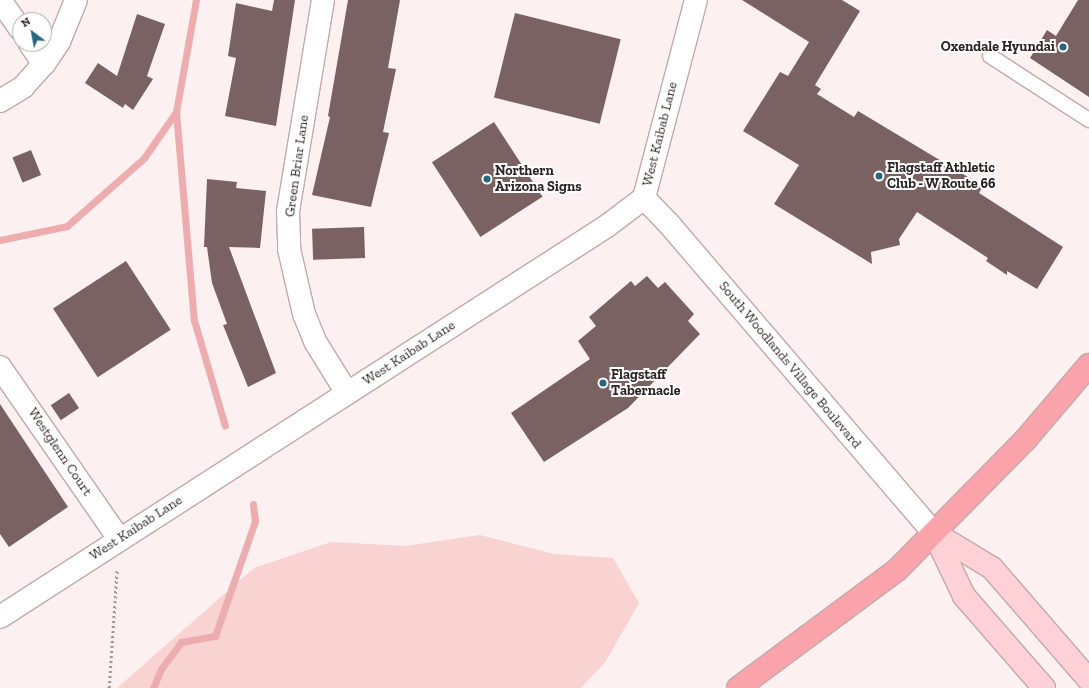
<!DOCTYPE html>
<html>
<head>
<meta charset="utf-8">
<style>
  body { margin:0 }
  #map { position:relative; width:1089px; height:688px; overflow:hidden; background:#fcf0f0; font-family:"Zilla Slab",serif }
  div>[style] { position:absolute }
  .green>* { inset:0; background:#f9d2d2 }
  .stream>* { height:7px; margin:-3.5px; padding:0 3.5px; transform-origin:3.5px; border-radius:3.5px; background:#edadae }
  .building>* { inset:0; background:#7b6262; transform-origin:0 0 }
  .path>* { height:2.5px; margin-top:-1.25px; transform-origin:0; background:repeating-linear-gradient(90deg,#9f9494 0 2px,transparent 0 5px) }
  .roads { filter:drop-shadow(1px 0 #c4a9a9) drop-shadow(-1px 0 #c4a9a9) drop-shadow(0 1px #c4a9a9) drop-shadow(0 -1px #c4a9a9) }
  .lane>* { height:14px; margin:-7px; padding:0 7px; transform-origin:7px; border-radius:7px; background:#fff }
  .street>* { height:22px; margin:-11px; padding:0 11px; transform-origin:11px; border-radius:11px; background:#fff }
  .secondary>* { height:22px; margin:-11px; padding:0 11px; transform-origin:11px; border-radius:11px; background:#fdd1d5 }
  .primary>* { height:22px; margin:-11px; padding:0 11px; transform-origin:11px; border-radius:11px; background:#fba3ab }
  .dots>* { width:11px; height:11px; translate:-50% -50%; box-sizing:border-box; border:2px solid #fff; border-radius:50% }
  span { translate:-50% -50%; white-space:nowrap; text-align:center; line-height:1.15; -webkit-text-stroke:4px #fff; paint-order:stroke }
  .poi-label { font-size:14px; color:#2e2424; font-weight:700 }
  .right { translate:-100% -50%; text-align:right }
  .left { translate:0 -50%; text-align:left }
  .street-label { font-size:14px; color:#2e2424 }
  .north { position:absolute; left:12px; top:12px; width:40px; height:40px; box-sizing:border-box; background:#fff; border:1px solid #aba7a7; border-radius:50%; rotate:328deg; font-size:11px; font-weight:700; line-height:16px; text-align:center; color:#2e2424 }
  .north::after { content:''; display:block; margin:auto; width:14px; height:18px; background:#29657d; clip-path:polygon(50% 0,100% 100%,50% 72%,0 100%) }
</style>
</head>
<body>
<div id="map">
  <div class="green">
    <i style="clip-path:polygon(480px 535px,554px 554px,613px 558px,639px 603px,606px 661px,581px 688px,117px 688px,254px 568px,331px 542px,405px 546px)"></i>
  </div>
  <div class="stream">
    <i style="left:176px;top:112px;width:209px;rotate:85.1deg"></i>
    <i style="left:194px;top:320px;width:110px;rotate:73.7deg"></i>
    <i style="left:0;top:240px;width:68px;rotate:-11.8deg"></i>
    <i style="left:67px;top:226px;width:103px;rotate:-41.4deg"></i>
    <i style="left:144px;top:158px;width:56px;rotate:-55.2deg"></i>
    <i style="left:176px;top:112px;width:114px;rotate:-79.9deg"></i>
    <i style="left:153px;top:688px;width:21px;rotate:-67deg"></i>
    <i style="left:161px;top:669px;width:34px;rotate:-53deg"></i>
    <i style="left:181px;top:642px;width:35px;rotate:-10deg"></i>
    <i style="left:215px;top:636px;width:122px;rotate:-70.8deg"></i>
    <i style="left:255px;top:521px;width:17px;rotate:-97deg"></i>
  </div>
  <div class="building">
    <i style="clip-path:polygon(274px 0,295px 0,276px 126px,225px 116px,236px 58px,228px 56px,236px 3px,272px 11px)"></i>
    <i style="clip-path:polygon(348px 0,400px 0,388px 68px,396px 69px,383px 132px,389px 133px,371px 207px,312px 195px,330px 117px,328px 116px)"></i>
    <i style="clip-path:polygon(742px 0,842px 0,860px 11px,815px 85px,821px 89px,817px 94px,854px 117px,858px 111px,983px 186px,979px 193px,1063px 247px,1037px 289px,1007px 271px,1007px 275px,986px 261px,988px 258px,917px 212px,899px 239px,900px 245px,871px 252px,872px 264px,774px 204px,799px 165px,743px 131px,780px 72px,788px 76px,809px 42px)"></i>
    <i style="clip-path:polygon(1078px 0,1089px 0,1089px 97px,1030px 58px,1047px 30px,1056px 36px)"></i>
    <i style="left:515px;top:13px;width:109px;height:87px;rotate:14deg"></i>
    <i style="clip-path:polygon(137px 14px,165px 24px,147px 76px,153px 79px,133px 110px,125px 104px,123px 108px,85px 83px,98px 63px,117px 76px)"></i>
    <i style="left:494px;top:122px;width:89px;height:74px;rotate:57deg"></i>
    <i style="left:31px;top:150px;width:27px;height:20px;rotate:68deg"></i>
    <i style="clip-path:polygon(207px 179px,237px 182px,236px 188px,266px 191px,260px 248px,229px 247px,276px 373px,248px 387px,223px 325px,227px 324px,212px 283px,207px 247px,204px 247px)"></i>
    <i style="left:364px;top:227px;width:31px;height:52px;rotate:88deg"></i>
    <i style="left:126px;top:261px;width:82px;height:87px;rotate:57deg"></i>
    <i style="clip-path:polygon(647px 276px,658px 288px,665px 282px,694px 314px,688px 321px,700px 334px,628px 408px,544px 462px,511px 413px,590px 359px,578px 341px,596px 326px,589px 317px,631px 281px,635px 286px)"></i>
    <i style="left:69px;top:393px;width:18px;height:22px;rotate:56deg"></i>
    <i style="clip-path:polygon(0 404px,68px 507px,9px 547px,0 534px)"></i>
  </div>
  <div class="path">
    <i style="left:109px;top:688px;width:119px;rotate:-86.2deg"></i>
  </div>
  <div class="roads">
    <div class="lane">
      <i style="left:990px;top:56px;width:118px;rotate:32.9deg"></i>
    </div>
    <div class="street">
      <i style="left:0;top:0;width:35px;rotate:55deg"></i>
      <i style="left:323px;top:0;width:215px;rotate:99.4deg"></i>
      <i style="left:288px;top:212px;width:37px;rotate:88deg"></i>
      <i style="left:289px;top:249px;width:67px;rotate:77deg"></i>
      <i style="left:304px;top:314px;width:31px;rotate:68deg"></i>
      <i style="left:316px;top:343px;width:59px;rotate:58.2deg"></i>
      <i style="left:30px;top:44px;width:24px;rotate:55deg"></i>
      <i style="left:0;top:101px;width:27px;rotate:-31deg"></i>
      <i style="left:23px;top:87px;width:31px;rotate:-48deg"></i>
      <i style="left:44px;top:64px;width:27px;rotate:-56deg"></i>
      <i style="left:59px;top:42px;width:45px;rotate:-68deg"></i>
      <i style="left:644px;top:198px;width:36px;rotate:46deg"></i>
      <i style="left:669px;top:224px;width:407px;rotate:49.4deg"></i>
      <i style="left:0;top:367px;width:209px;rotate:55.3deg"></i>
      <i style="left:0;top:617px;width:722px;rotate:-32.79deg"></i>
      <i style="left:607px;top:226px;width:46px;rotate:-37.1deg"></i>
      <i style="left:644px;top:198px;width:205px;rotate:-75.3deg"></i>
    </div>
    <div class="secondary">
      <i style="left:934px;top:533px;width:68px;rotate:31.1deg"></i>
      <i style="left:992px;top:568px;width:148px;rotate:49.1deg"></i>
      <i style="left:934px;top:533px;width:70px;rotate:64.5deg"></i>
      <i style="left:964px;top:596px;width:122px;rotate:49deg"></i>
    </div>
    <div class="primary">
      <i style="left:738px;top:688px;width:199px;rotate:-36.6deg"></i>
      <i style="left:898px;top:569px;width:182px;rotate:-45.4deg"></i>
      <i style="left:1026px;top:439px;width:97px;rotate:-49.6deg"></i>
    </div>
  </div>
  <div class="dots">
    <i style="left:1063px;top:47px;background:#29657d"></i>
    <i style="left:879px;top:176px;background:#29657d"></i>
    <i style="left:487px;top:179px;background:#29657d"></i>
    <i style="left:603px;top:383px;background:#29657d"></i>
  </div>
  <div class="poi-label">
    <span class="right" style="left:1055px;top:47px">Oxendale Hyundai</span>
    <span class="left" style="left:887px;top:176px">Flagstaff Athletic<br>Club - W Route 66</span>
    <span class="left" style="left:495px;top:179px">Northern<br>Arizona Signs</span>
    <span class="left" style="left:611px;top:383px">Flagstaff<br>Tabernacle</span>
  </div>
  <div class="street-label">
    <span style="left:660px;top:134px;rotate:-76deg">West Kaibab Lane</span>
    <span style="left:297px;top:166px;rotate:-82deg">Green Briar Lane</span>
    <span style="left:409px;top:353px;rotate:-33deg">West Kaibab Lane</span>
    <span style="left:790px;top:365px;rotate:50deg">South Woodlands Village Boulevard</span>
    <span style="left:60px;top:452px;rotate:56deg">Westglenn Court</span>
    <span style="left:136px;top:528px;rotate:-33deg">West Kaibab Lane</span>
  </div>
  <div class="north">N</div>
</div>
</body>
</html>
